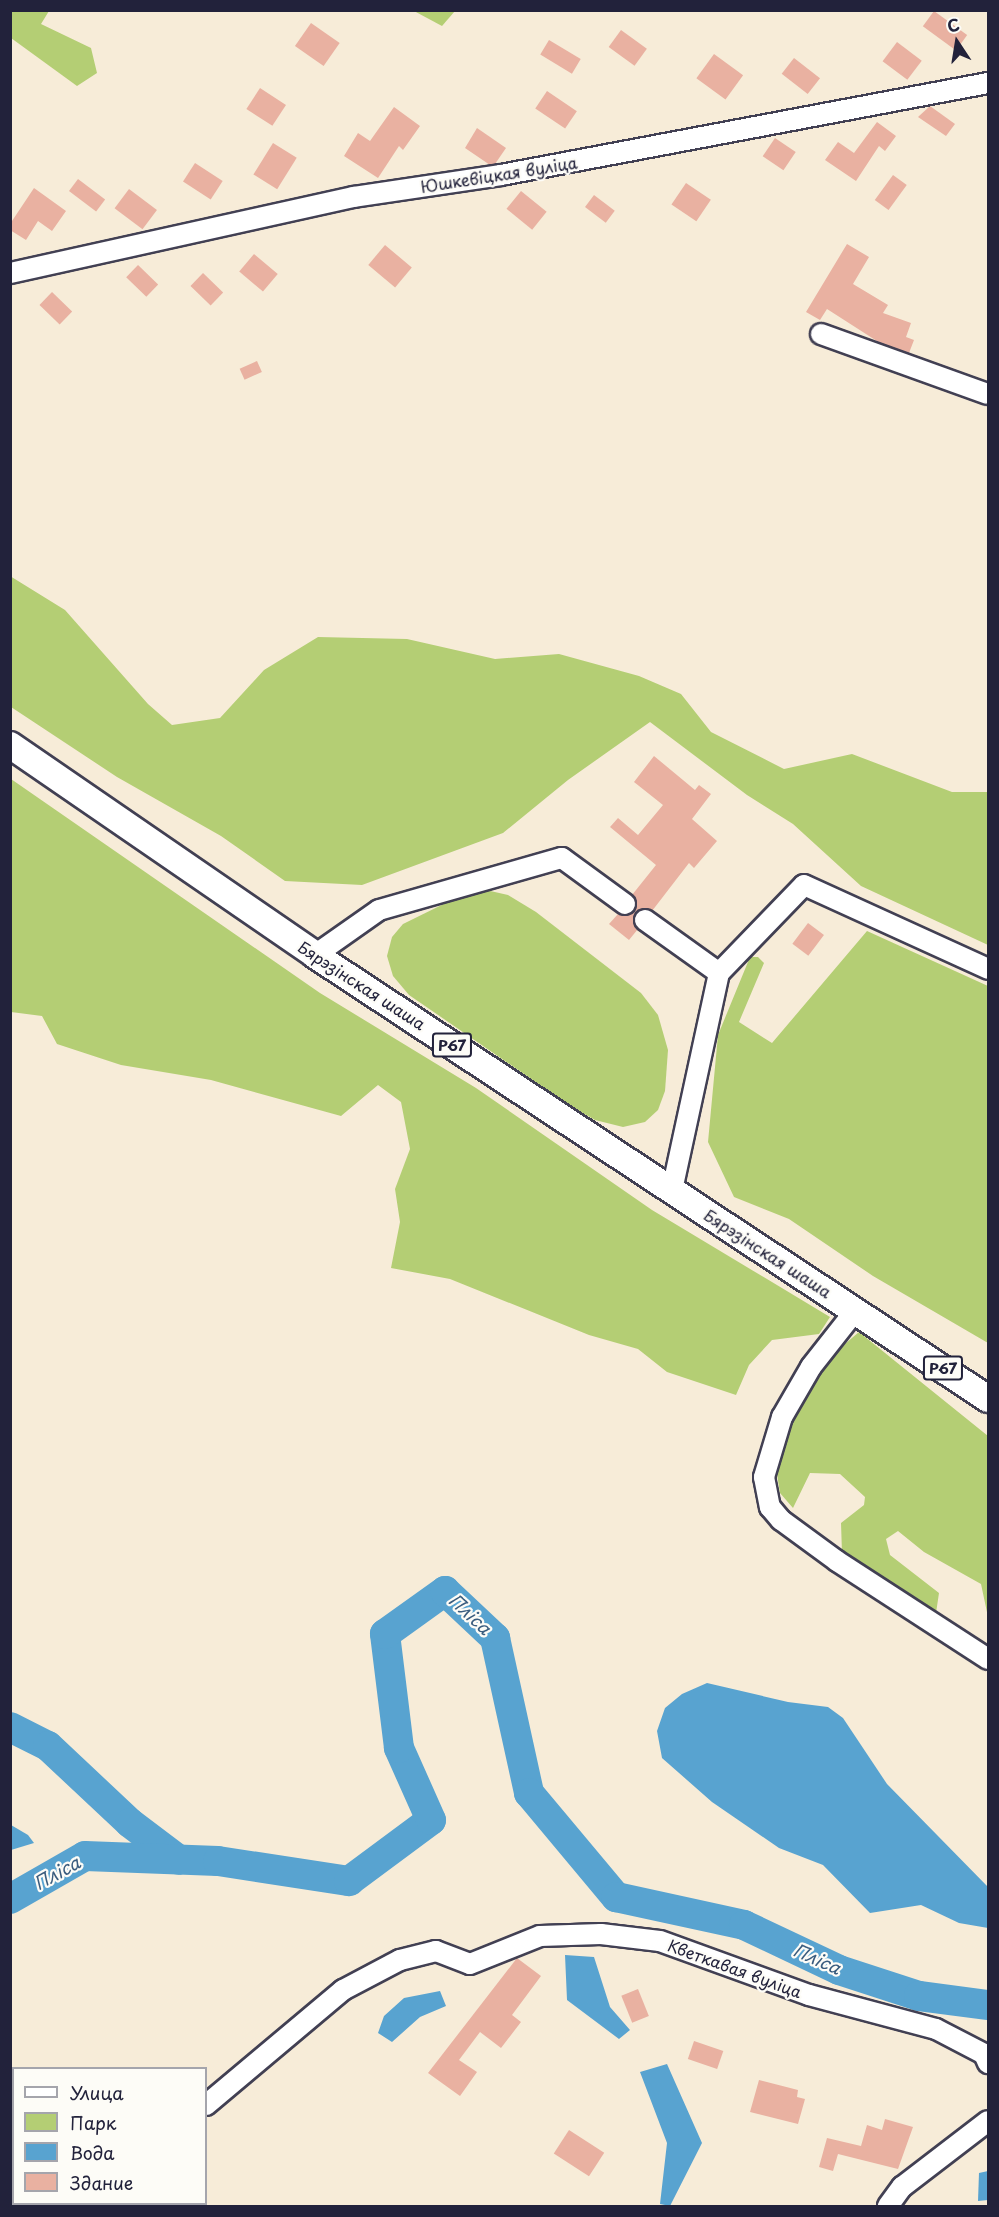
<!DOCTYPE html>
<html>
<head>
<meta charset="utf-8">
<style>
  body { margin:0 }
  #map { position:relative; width:999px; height:2217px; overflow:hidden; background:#f7ecd8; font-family:"Playpen Sans",sans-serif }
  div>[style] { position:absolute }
  .green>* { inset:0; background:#b4ce74 }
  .water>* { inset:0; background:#58a3d0 }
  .river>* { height:30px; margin:-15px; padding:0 15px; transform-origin:15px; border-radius:15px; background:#58a3d0 }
  .building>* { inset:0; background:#e9b1a1; transform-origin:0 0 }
  .roads { filter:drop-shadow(2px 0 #424053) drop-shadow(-2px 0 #424053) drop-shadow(0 2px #424053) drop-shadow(0 -2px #424053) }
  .minor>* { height:20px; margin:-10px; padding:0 10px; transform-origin:10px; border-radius:10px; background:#fff }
  .major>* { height:26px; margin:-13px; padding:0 13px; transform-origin:13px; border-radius:13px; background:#fff }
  span { translate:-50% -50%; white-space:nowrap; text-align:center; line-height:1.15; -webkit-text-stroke:4.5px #fdfcf7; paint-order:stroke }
  .shield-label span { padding:2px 4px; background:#fdfcf7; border:2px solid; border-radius:4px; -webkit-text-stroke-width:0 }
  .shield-label { font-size:15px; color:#22223b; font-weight:700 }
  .street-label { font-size:16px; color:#22223b }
  .water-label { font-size:18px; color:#3a5c7e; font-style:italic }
  .frame { position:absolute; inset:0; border:12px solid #22223b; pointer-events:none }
  .legend { position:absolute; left:12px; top:2067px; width:195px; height:138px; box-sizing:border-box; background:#fdfcf7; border:2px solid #a5a5ac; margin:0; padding:8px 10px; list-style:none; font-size:18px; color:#22223b }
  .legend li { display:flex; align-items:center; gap:12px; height:30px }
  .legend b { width:30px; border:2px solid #a5a5ac }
  .north { position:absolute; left:927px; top:12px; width:60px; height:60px; -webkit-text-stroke:4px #fdfcf7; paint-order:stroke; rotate:348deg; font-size:16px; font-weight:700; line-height:24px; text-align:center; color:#22223b }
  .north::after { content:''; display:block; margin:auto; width:21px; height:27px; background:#22223b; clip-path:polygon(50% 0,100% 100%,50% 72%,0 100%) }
</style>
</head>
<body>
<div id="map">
  <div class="green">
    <i style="clip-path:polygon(11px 10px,49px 11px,41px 24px,91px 48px,97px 73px,77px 86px,11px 38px)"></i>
    <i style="clip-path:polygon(414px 11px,455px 10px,455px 11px,442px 26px)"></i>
    <i style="clip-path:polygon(10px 576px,65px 610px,148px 704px,172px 725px,220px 718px,264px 670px,318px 637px,407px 639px,495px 659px,559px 654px,639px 676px,681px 694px,711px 732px,784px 769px,852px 754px,952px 792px,988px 792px,988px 945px,861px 886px,793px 824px,747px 795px,650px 722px,568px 780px,503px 833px,362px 885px,285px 881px,221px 836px,117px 777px,11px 707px)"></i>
    <i style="clip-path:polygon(11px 779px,320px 993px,476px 1088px,652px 1210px,830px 1317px,819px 1334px,772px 1340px,749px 1365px,736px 1395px,667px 1372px,638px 1349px,589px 1335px,450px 1279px,391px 1268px,400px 1222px,395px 1189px,410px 1149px,401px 1102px,378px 1085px,341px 1116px,211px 1080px,121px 1065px,57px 1044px,42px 1016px,11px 1012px)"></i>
    <i style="clip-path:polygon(486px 890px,508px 895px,536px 912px,641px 993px,658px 1015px,668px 1050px,665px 1091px,658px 1110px,645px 1122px,623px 1127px,595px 1120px,572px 1107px,409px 995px,393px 976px,387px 956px,392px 937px,403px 924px,464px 894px)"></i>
    <i style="clip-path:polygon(867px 931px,988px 986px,988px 1343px,873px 1276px,789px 1219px,734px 1197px,708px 1142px,718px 1035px,750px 957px,758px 957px,764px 963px,739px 1022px,772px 1043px)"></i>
    <i style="clip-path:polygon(859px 1332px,988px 1436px,988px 1617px,981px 1584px,924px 1552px,898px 1531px,886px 1539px,890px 1555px,939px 1593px,936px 1613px,842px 1553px,841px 1523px,864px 1505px,865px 1497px,840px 1474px,810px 1473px,793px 1508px,780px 1493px,777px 1474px,796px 1408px,826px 1360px)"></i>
  </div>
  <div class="water">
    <i style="clip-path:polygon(707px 1683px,788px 1702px,828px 1707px,843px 1718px,887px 1784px,988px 1887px,988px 1928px,959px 1923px,921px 1905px,870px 1913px,823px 1865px,779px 1848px,712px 1802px,662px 1758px,657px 1731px,665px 1708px,682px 1694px)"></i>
    <i style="clip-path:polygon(11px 1825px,28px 1835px,34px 1843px,11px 1850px)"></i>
    <i style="clip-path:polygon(565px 1955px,594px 1957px,610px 2007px,630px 2030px,619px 2039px,567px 2000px)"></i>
    <i style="clip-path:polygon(440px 1991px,446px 2006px,420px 2017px,392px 2042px,378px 2033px,384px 2016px,404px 1998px)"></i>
    <i style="clip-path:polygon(667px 2064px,702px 2143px,670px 2206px,660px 2204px,667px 2143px,640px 2072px)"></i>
    <i style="clip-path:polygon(988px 2171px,988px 2200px,978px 2201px,979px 2173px)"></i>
  </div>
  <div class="river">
    <i style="left:10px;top:1727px;width:42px;rotate:26.6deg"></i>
    <i style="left:48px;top:1746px;width:112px;rotate:43.2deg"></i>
    <i style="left:130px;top:1823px;width:61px;rotate:37.1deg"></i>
    <i style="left:10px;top:1899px;width:86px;rotate:-29.8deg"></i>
    <i style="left:85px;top:1856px;width:133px;rotate:2.2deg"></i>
    <i style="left:218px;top:1861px;width:133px;rotate:8.7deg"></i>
    <i style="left:349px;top:1881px;width:102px;rotate:-36.6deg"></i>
    <i style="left:431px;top:1820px;width:79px;rotate:-114deg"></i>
    <i style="left:399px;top:1748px;width:115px;rotate:-97deg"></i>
    <i style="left:385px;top:1634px;width:74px;rotate:-35.6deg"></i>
    <i style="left:445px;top:1591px;width:69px;rotate:43.2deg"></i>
    <i style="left:495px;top:1638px;width:159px;rotate:77.6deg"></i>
    <i style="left:529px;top:1793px;width:136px;rotate:50.1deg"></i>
    <i style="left:616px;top:1897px;width:131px;rotate:12.3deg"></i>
    <i style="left:744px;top:1925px;width:105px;rotate:25.3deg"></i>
    <i style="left:839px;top:1970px;width:84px;rotate:18deg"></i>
    <i style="left:919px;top:1996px;width:70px;rotate:7.4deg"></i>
  </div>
  <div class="building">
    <i style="left:934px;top:11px;width:41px;height:19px;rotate:36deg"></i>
    <i style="left:311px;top:23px;width:35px;height:28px;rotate:35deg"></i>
    <i style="left:621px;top:30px;width:32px;height:21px;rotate:36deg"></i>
    <i style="left:549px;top:40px;width:37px;height:17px;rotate:31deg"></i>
    <i style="left:897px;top:42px;width:31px;height:24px;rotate:37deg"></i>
    <i style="left:714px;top:54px;width:36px;height:30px;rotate:36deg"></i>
    <i style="left:794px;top:58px;width:33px;height:20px;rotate:38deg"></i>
    <i style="left:260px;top:88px;width:31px;height:25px;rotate:33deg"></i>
    <i style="left:547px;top:91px;width:36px;height:21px;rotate:34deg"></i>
    <i style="clip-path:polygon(930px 106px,955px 124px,946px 136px,918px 117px)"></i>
    <i style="clip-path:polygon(394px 107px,420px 126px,403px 150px,399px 146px,378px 178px,344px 156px,358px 133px,370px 141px)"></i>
    <i style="clip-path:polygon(877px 122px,896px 136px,885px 151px,879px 146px,856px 181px,825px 160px,838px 142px,854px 153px)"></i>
    <i style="clip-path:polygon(477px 128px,506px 148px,495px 164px,490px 165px,465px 148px)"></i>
    <i style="left:775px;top:138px;width:25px;height:22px;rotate:34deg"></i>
    <i style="left:273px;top:143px;width:28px;height:37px;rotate:32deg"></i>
    <i style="left:195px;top:163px;width:33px;height:22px;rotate:33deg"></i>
    <i style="left:893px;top:175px;width:17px;height:31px;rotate:36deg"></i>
    <i style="left:78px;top:179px;width:34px;height:15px;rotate:37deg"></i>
    <i style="left:686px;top:183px;width:30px;height:26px;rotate:34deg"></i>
    <i style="clip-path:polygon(34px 188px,66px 211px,52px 231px,38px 221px,26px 240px,10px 230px,10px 224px)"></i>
    <i style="left:129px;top:189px;width:35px;height:24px;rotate:37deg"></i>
    <i style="left:521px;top:191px;width:33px;height:23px;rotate:39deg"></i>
    <i style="left:594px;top:195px;width:26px;height:15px;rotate:37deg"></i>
    <i style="clip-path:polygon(847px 244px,869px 257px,853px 284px,888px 305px,883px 313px,911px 323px,906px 337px,914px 340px,909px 353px,880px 343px,827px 309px,820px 320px,806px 312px)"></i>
    <i style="left:385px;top:245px;width:35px;height:26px;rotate:40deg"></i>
    <i style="left:254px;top:254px;width:31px;height:23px;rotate:40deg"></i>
    <i style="left:138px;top:265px;width:28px;height:17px;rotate:44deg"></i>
    <i style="left:203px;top:273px;width:28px;height:18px;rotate:44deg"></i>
    <i style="left:52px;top:292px;width:28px;height:18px;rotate:44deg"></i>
    <i style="left:257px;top:361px;width:12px;height:19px;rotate:66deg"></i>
    <i style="clip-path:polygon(654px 756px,695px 790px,699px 785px,711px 794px,692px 819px,717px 841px,694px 868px,689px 863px,652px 911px,646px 908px,636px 913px,633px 919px,638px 929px,629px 940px,609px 924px,618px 914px,624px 916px,634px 912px,637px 905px,632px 895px,656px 865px,610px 827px,618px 818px,638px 835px,663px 805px,634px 782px)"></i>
    <i style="left:808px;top:923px;width:20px;height:26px;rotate:37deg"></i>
    <i style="clip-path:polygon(517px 1958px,541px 1976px,512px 2015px,521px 2022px,501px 2048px,480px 2032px,459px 2060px,477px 2072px,460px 2096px,428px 2073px)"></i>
    <i style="left:638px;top:1989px;width:29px;height:18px;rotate:68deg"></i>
    <i style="left:694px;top:2041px;width:31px;height:19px;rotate:19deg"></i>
    <i style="clip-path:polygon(759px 2080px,798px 2090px,797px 2097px,805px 2099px,798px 2124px,750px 2112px)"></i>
    <i style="clip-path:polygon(885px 2119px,913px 2127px,898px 2169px,838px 2154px,833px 2171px,819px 2167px,827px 2138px,861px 2146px,867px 2125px,882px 2130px)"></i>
    <i style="left:569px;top:2130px;width:42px;height:28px;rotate:33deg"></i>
  </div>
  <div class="roads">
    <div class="minor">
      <i style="left:10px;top:273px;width:352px;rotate:-12.5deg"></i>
      <i style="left:354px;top:197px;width:149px;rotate:-8.5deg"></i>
      <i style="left:501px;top:175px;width:496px;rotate:-10.7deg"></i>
      <i style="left:821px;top:334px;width:177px;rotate:19.8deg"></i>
      <i style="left:645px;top:920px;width:91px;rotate:35.6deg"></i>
      <i style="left:719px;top:973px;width:222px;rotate:102.2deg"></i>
      <i style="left:315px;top:955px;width:78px;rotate:-35.1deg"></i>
      <i style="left:379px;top:910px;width:190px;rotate:-15.9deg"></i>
      <i style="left:562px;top:858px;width:78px;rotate:36.1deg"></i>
      <i style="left:719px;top:973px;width:122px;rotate:-46deg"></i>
      <i style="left:804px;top:885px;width:202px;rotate:24.5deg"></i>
      <i style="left:855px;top:1311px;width:71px;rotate:128.2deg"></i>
      <i style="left:811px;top:1367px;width:58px;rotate:120.1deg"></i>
      <i style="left:782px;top:1417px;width:63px;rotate:106.7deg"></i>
      <i style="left:764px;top:1477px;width:31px;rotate:79deg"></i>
      <i style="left:770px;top:1507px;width:17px;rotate:50deg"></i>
      <i style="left:781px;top:1520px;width:69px;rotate:36.2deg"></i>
      <i style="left:837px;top:1561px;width:180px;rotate:33deg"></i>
      <i style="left:206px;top:2105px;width:179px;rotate:-40deg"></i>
      <i style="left:343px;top:1990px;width:64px;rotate:-27.8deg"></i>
      <i style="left:400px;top:1960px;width:37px;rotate:-14deg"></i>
      <i style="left:436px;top:1951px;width:36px;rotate:21deg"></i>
      <i style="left:470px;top:1964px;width:75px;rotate:-21.8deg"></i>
      <i style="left:540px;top:1936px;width:61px;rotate:-1.9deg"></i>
      <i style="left:601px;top:1934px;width:59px;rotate:6.8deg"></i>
      <i style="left:660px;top:1941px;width:158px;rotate:19.9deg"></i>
      <i style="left:809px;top:1995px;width:131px;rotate:15deg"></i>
      <i style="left:936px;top:2029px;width:54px;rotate:27.5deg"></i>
      <i style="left:984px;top:2054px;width:10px;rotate:66deg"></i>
      <i style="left:10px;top:2190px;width:4px;rotate:-14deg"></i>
      <i style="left:888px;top:2206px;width:24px;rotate:-54deg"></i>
      <i style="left:902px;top:2187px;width:108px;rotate:-37.5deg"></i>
    </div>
    <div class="major">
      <i style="left:10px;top:745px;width:370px;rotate:34.5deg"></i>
      <i style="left:315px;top:955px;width:806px;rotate:33.41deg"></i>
    </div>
  </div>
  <div class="shield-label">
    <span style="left:452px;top:1045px">Р67</span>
    <span style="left:943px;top:1368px">Р67</span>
  </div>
  <div class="street-label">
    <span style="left:499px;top:174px;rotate:-9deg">Юшкевіцкая вуліца</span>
    <span style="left:362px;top:985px;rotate:33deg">Бярэзінская шаша</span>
    <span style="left:768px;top:1253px;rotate:33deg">Бярэзінская шаша</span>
    <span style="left:735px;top:1968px;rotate:20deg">Кветкавая вуліца</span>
  </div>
  <div class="water-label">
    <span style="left:470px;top:1614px;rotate:43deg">Пліса</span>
    <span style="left:57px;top:1873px;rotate:-29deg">Пліса</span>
    <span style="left:817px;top:1959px;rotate:24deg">Пліса</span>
  </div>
  <div class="frame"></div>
  <ul class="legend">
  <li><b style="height:8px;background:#fff"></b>Улица</li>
  <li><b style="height:16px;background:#b4ce74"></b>Парк</li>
  <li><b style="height:16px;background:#58a3d0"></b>Вода</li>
  <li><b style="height:16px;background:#e9b1a1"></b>Здание</li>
  </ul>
  <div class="north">С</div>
</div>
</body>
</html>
